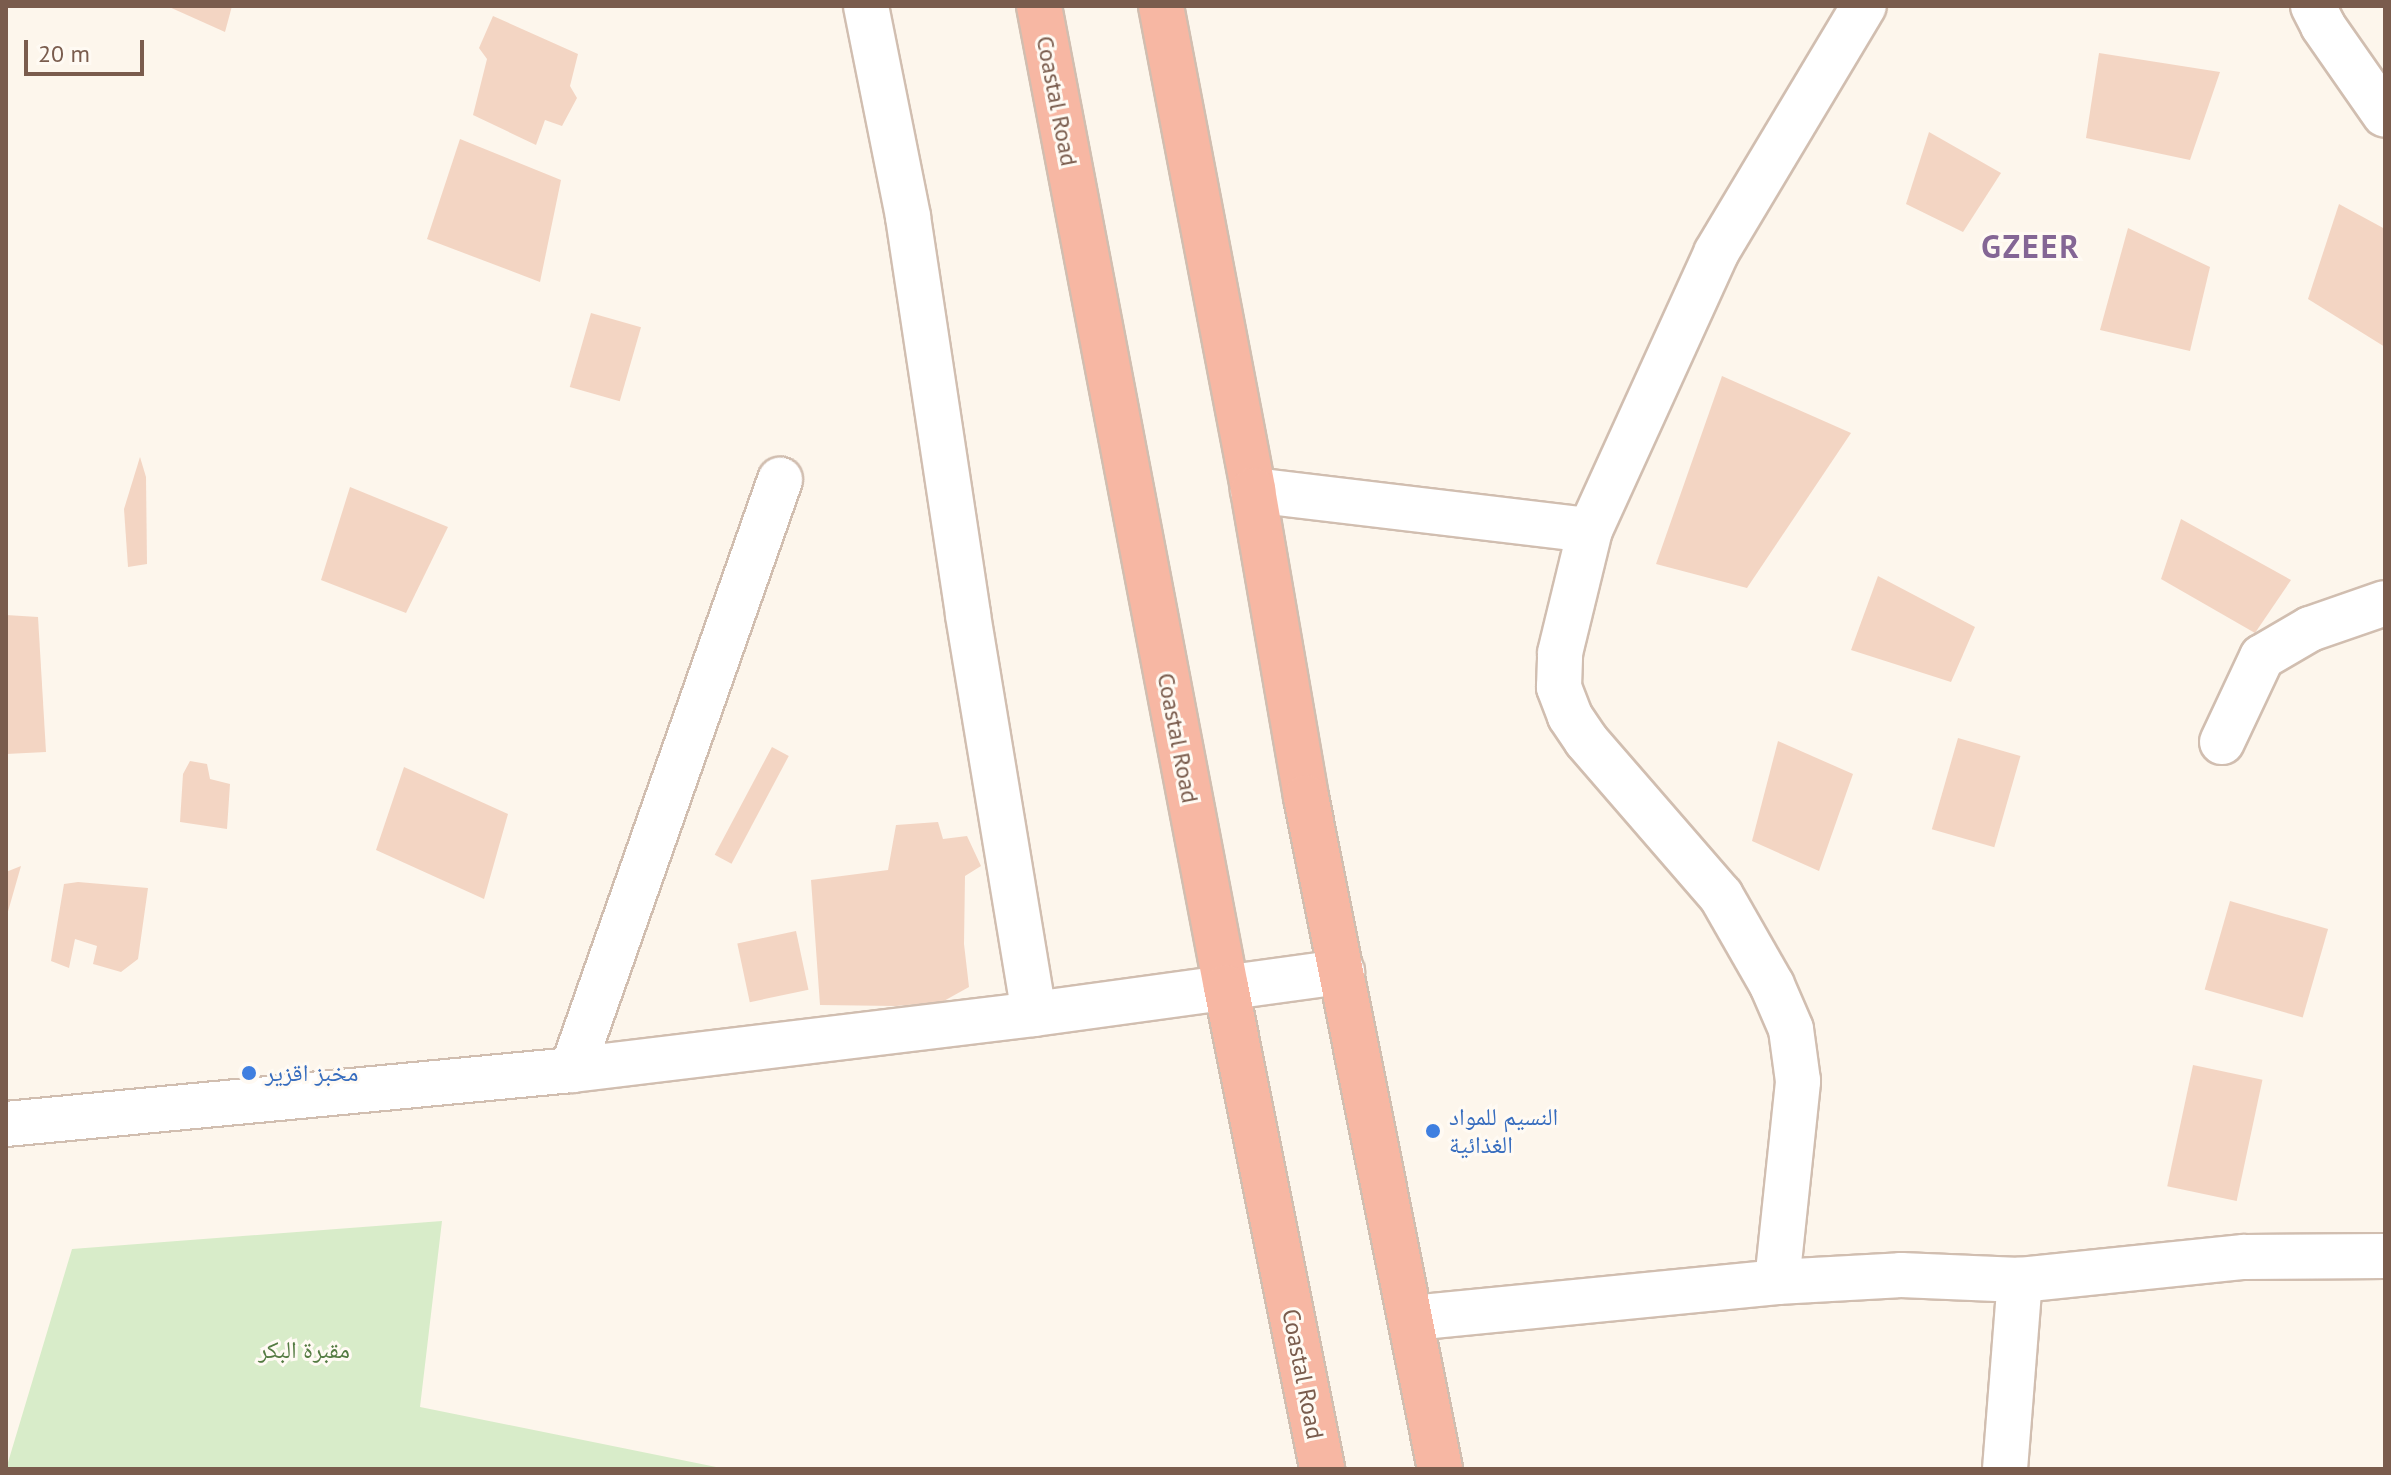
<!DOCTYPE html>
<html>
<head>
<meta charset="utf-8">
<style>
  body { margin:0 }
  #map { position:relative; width:2391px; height:1475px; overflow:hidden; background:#fdf6ec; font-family:"PT Sans","Noto Naskh Arabic",sans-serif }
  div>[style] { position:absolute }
  .green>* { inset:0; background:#d8ecc9 }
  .building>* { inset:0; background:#f3d5c3; transform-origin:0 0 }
  .roads { filter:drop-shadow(2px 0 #d1beb0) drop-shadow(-2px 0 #d1beb0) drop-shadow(0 2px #d1beb0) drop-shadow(0 -2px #d1beb0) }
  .minor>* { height:44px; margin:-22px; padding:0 22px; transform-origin:22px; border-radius:22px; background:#fff }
  .highway>* { height:44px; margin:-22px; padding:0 22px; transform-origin:22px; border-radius:22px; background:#f7b7a3 }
  .dots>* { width:22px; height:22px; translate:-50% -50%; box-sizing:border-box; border:4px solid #fffaf3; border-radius:50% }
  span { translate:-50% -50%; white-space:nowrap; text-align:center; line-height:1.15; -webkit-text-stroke:6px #fffaf3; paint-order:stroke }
  .street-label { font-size:24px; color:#7a5c4d }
  .shop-label { font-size:24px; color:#366cbe }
  .left { translate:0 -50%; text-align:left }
  .park-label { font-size:24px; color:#537a41 }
  .district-label { font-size:32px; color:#846695; font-weight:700; letter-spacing:2px }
  .frame { position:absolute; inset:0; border:8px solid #7a5c4d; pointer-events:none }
  .scale { position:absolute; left:24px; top:40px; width:120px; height:36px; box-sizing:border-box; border:4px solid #7a5c4d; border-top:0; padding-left:10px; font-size:24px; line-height:28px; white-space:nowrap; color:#7a5c4d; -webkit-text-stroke:6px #fffaf3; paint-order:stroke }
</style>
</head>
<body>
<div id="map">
  <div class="green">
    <i style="clip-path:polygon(442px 1221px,420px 1407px,726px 1469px,6px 1469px,72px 1249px)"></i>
  </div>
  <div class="building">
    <i style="clip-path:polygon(167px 6px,232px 6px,225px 32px)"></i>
    <i style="clip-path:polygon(493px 16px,578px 54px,570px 86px,577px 98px,562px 126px,545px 120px,536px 145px,473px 115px,487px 59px,479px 48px)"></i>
    <i style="clip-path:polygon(2099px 53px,2220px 72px,2190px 160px,2086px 138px)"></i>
    <i style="clip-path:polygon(1929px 132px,2001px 173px,1963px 232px,1906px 204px)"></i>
    <i style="clip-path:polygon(460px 139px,561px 180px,540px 282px,427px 239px)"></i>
    <i style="clip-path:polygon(2339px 204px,2385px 229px,2385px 347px,2308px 299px)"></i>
    <i style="clip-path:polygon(2128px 228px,2210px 267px,2190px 351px,2100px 330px)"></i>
    <i style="left:591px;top:313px;width:52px;height:77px;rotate:16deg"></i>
    <i style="clip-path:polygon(1722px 376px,1851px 433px,1747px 588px,1656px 564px)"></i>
    <i style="clip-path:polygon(140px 457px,146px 477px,147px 564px,128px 567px,124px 509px)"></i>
    <i style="clip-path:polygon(350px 487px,448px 527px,406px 613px,321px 580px)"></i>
    <i style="clip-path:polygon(2181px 519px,2291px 580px,2255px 633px,2161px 579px)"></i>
    <i style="clip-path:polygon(1878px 576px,1975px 627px,1951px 682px,1851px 650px)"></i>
    <i style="clip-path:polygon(6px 615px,38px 617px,46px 752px,6px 754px)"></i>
    <i style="left:1958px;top:738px;width:65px;height:95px;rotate:16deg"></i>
    <i style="clip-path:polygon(1778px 741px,1853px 774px,1819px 871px,1752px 841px)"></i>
    <i style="left:772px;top:747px;width:19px;height:122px;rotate:28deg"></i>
    <i style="clip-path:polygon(190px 761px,207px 764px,210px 779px,230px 784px,227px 829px,180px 822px,183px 774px)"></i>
    <i style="clip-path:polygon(404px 767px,508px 814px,484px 899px,376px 850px)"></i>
    <i style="clip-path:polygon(938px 822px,943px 839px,967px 836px,981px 866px,965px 876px,964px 944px,969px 987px,942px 1002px,896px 1006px,820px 1005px,811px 880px,888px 870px,896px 825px)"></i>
    <i style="clip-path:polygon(21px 866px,7px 915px,6px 915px,6px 872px)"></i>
    <i style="clip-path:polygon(78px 882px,148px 888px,138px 959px,121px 972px,93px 964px,97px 946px,75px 939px,69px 968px,51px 961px,64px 884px)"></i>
    <i style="left:2230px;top:901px;width:102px;height:92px;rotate:16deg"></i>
    <i style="left:796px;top:931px;width:60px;height:60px;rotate:78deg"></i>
    <i style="left:2193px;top:1065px;width:71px;height:124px;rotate:12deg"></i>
  </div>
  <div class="roads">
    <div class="minor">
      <i style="left:866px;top:6px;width:215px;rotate:78.7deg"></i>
      <i style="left:908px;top:217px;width:402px;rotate:81.4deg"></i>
      <i style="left:968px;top:615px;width:404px;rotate:80.6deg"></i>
      <i style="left:2313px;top:6px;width:22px;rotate:63deg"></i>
      <i style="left:2323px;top:26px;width:108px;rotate:55.1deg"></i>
      <i style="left:1253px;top:490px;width:339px;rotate:6.8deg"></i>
      <i style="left:2222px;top:742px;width:94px;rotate:-64.8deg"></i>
      <i style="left:2262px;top:657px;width:56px;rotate:-30.3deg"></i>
      <i style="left:2310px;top:629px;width:79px;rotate:-19.1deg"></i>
      <i style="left:572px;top:1070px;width:626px;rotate:-70.58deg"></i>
      <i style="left:6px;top:1124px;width:569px;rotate:-5.45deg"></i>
      <i style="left:572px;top:1070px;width:465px;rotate:-6.9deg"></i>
      <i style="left:1034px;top:1014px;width:311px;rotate:-7.8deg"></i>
      <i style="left:1777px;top:1282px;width:202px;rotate:-84deg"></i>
      <i style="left:1798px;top:1081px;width:52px;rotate:-97.7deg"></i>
      <i style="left:1791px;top:1029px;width:48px;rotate:-113.4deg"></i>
      <i style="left:1772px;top:985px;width:103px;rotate:-119.8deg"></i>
      <i style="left:1721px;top:896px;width:206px;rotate:-130.9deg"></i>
      <i style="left:1586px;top:740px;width:29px;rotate:-124deg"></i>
      <i style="left:1570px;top:716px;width:31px;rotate:-111deg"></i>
      <i style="left:1559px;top:687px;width:34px;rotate:-88deg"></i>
      <i style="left:1560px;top:653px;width:127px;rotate:-76.3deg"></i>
      <i style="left:1590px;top:530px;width:304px;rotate:-65.5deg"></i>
      <i style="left:1716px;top:253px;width:288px;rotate:-59.1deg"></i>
      <i style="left:1412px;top:1318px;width:367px;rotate:-5.6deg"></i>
      <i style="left:1777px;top:1282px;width:124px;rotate:-3.2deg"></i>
      <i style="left:1901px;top:1275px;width:119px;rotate:2.4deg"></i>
      <i style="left:2020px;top:1280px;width:225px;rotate:-5.9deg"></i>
      <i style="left:2244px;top:1257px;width:141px;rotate:-0.4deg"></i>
      <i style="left:2005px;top:1469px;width:190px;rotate:-85.5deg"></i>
    </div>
    <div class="highway">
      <i style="left:1039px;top:6px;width:999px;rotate:79.21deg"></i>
      <i style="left:1226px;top:987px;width:491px;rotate:78.7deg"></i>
      <i style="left:1161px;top:6px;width:493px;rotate:79.2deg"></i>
      <i style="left:1253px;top:490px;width:312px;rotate:80.2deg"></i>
      <i style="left:1306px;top:797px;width:685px;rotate:78.72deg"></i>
    </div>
  </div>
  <div class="dots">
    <i style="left:249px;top:1073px;background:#3f7fe0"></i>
    <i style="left:1433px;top:1131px;background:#3f7fe0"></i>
  </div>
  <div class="street-label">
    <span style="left:1057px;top:101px;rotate:79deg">Coastal Road</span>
    <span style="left:1178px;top:738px;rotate:79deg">Coastal Road</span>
    <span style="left:1303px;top:1374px;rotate:79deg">Coastal Road</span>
  </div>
  <div class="shop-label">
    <span class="left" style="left:265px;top:1073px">مخبز اقزير</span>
    <span class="left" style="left:1449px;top:1131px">النسيم للمواد<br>الغذائية</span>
  </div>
  <div class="park-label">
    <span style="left:304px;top:1350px">مقبرة البكر</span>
  </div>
  <div class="district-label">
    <span style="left:2031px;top:246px">GZEER</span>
  </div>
  <div class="frame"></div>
  <div class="scale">20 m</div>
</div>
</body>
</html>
